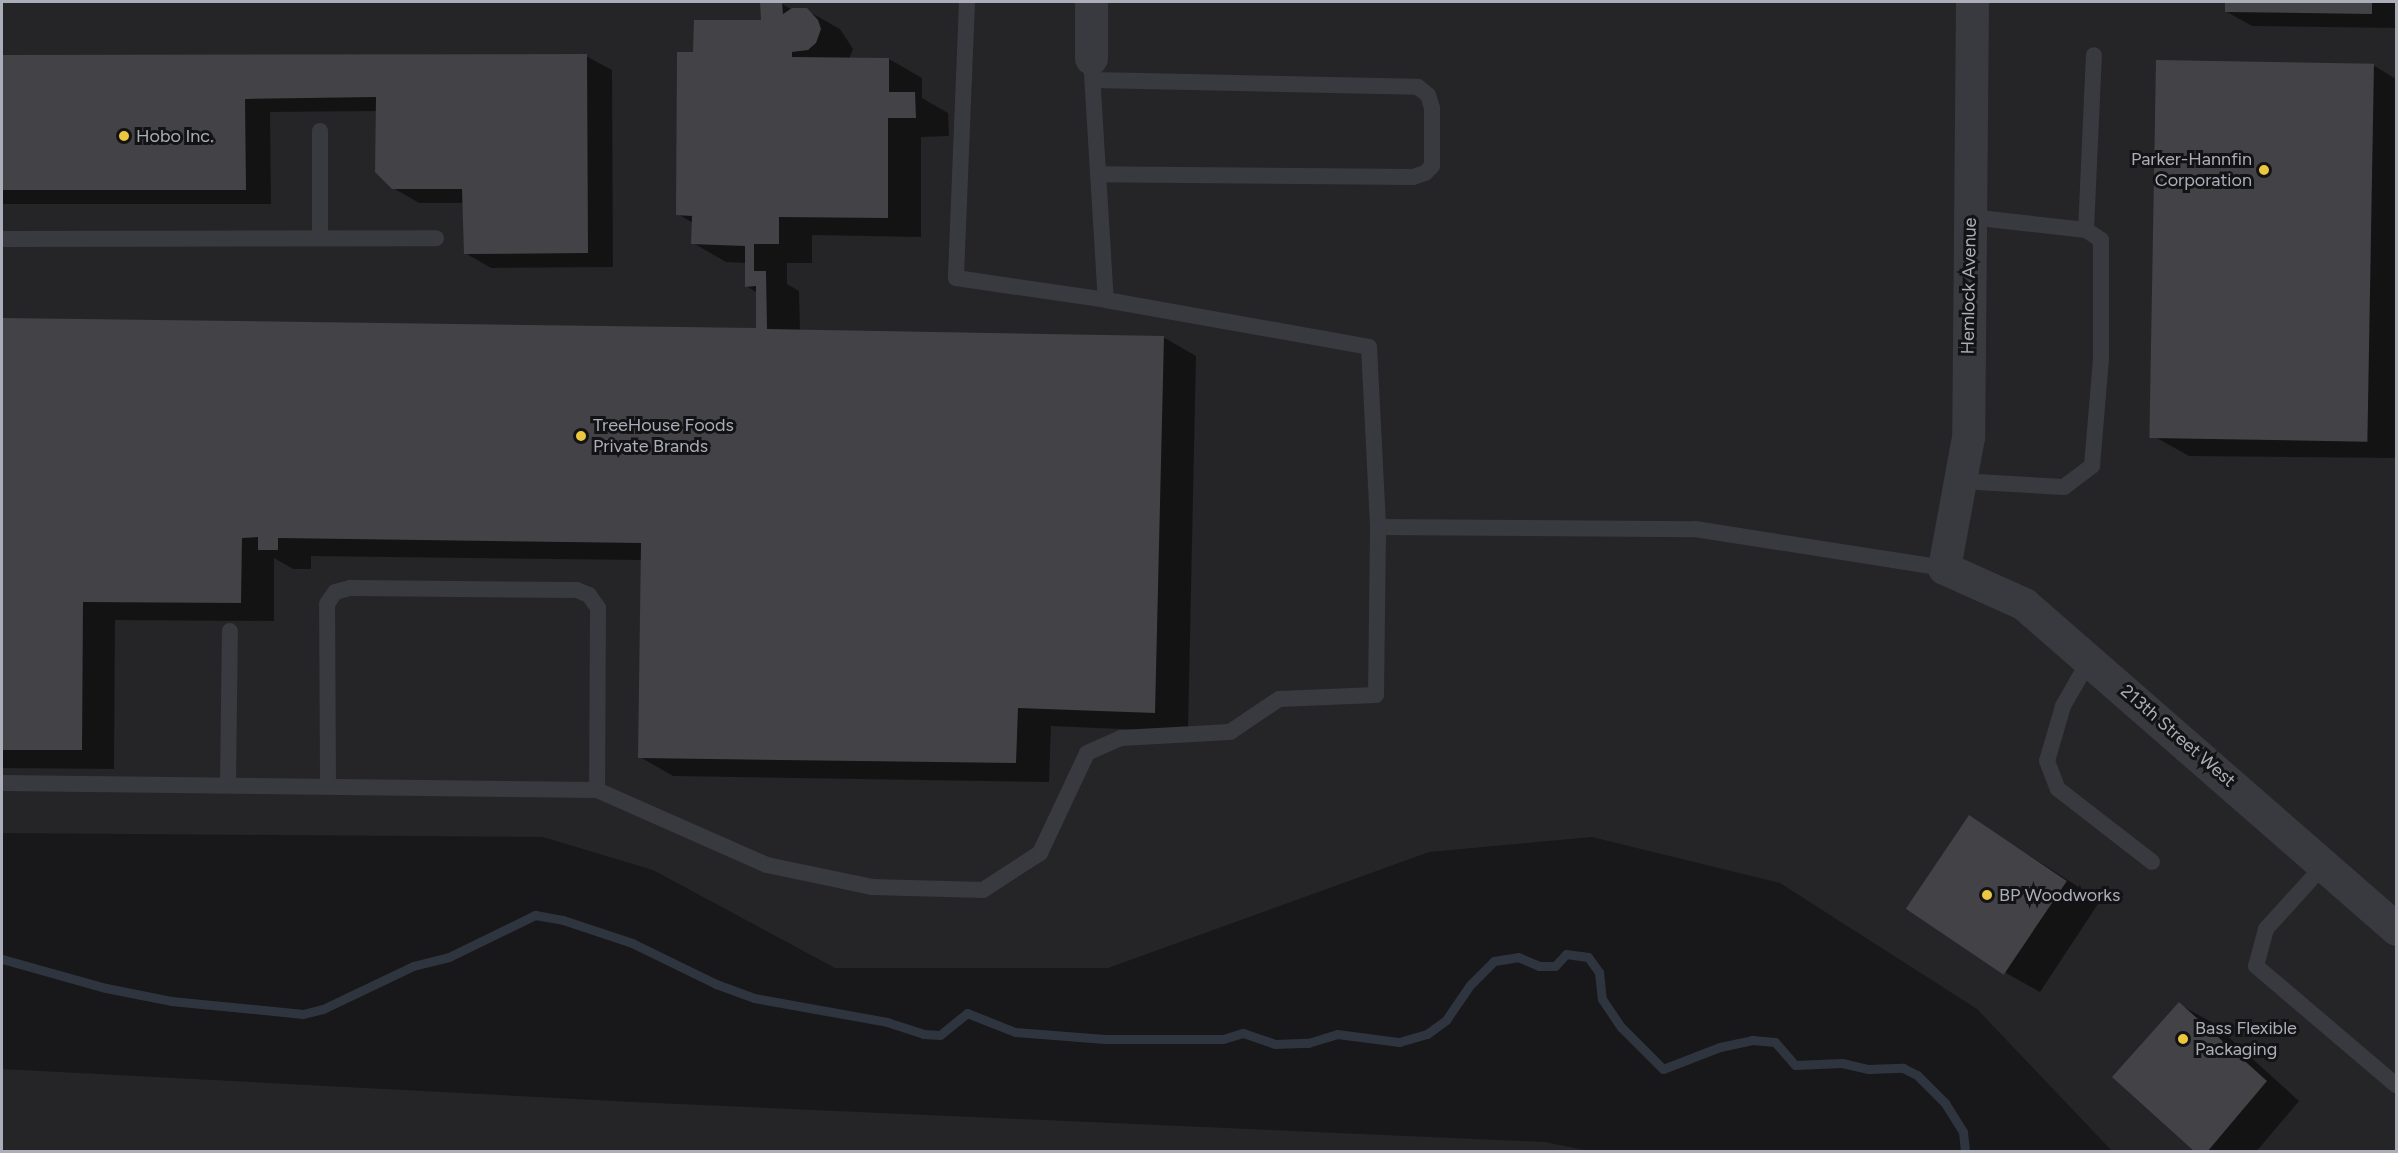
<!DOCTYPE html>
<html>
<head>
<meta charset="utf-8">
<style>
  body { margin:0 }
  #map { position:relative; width:2398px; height:1153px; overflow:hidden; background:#18181a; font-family:Figtree,sans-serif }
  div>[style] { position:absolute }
  .built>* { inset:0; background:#252427 }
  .shadow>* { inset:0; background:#0007 }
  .stream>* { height:9px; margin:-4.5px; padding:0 4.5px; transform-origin:4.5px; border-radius:4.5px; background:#2f353e }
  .building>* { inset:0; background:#434347; transform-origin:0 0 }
  .service>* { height:16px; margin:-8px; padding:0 8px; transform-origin:8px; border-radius:8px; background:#393a3f }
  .minor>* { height:33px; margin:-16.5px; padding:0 16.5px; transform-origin:16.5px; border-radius:16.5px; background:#393a3f }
  .dots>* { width:16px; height:16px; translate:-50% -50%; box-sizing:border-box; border:3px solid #131315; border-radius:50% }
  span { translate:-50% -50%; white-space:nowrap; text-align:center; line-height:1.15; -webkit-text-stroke:6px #131315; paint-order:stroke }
  .poi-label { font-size:18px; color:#abaeb9 }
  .left { translate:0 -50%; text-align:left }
  .right { translate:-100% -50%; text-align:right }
  .street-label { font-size:18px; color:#abaeb9 }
  .frame { position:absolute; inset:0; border:3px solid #abaeb9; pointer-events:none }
</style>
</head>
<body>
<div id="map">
  <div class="built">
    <i style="clip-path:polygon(2px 2px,2396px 2px,2396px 1151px,2112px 1151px,1977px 1009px,1780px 883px,1592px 837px,1429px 852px,1108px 968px,835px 968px,653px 870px,543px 837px,2px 833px)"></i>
    <i style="clip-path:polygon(2px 1069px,633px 1102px,1545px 1142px,1589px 1151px,2px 1151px)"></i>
  </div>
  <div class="shadow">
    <i style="clip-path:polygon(2227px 2px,2396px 2px,2396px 28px,2252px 26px,2227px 12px)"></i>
    <i style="clip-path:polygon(782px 4px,793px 10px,806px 10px,840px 29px,853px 49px,849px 59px,889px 59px,922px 78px,922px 98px,948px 113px,949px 136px,921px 137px,921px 237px,812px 235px,812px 263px,787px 263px,787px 284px,799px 291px,800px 331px,1163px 337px,1196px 356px,1188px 732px,1051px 726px,1049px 782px,673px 776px,640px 757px,642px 560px,311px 556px,311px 569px,293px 569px,274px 558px,274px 621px,115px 620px,114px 769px,2px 768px,2px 320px,758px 329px,758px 293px,746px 286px,746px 263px,726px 262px,693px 243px,693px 223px,678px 214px,695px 54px,762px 22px)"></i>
    <i style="clip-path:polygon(586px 56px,612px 70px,613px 267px,491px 268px,465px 253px,464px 203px,419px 203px,393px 188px,377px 111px,270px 112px,271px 204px,2px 204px,2px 57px)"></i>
    <i style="clip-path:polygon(2373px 65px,2396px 79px,2396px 458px,2189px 456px,2155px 437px)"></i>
    <i style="clip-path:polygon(1970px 817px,2100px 901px,2040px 992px,2006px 973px)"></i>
    <i style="clip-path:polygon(2179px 1004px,2213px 1023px,2299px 1101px,2256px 1152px,2197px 1152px)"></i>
  </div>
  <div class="stream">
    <i style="left:2px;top:959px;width:108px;rotate:15.6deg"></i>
    <i style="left:106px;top:988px;width:66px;rotate:11.3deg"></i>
    <i style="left:171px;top:1001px;width:133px;rotate:5.6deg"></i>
    <i style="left:303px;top:1014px;width:21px;rotate:-14deg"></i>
    <i style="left:323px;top:1009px;width:100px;rotate:-25.5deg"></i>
    <i style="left:413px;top:966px;width:37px;rotate:-14deg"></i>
    <i style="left:449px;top:957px;width:96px;rotate:-26deg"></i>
    <i style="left:535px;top:915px;width:28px;rotate:10deg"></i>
    <i style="left:563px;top:920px;width:73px;rotate:18.4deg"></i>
    <i style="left:632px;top:943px;width:93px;rotate:26deg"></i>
    <i style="left:716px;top:984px;width:40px;rotate:20.2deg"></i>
    <i style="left:754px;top:998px;width:135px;rotate:10.2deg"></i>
    <i style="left:887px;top:1022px;width:38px;rotate:18deg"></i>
    <i style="left:923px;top:1034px;width:17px;rotate:3deg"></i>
    <i style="left:940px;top:1035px;width:35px;rotate:-39deg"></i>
    <i style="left:967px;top:1013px;width:52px;rotate:21.6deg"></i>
    <i style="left:1015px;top:1032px;width:90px;rotate:4.4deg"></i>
    <i style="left:1105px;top:1039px;width:118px"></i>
    <i style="left:1223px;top:1039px;width:21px;rotate:-17deg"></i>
    <i style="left:1243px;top:1033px;width:34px;rotate:19deg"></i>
    <i style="left:1275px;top:1044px;width:33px;rotate:-2deg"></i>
    <i style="left:1308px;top:1043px;width:30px;rotate:-17deg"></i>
    <i style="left:1337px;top:1034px;width:63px;rotate:7.4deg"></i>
    <i style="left:1399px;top:1042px;width:29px;rotate:-16deg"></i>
    <i style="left:1427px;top:1034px;width:24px;rotate:-36deg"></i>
    <i style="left:1446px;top:1020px;width:42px;rotate:-55.6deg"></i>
    <i style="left:1470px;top:985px;width:34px;rotate:-45deg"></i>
    <i style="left:1494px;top:961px;width:24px;rotate:-9deg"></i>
    <i style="left:1518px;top:957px;width:23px;rotate:23deg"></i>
    <i style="left:1539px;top:966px;width:16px"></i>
    <i style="left:1555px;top:966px;width:16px;rotate:-47deg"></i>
    <i style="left:1566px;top:954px;width:22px;rotate:8deg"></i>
    <i style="left:1588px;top:957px;width:19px;rotate:54deg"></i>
    <i style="left:1599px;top:972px;width:27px;rotate:84deg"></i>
    <i style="left:1602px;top:999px;width:34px;rotate:56deg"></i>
    <i style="left:1621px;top:1027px;width:59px;rotate:45deg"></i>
    <i style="left:1663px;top:1069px;width:61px;rotate:-21.1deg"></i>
    <i style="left:1720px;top:1047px;width:33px;rotate:-12deg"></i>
    <i style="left:1752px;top:1040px;width:23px;rotate:5deg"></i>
    <i style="left:1775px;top:1042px;width:30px;rotate:49deg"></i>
    <i style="left:1795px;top:1065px;width:47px;rotate:-2.4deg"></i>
    <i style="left:1842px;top:1063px;width:27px;rotate:13deg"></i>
    <i style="left:1868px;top:1069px;width:35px;rotate:-2deg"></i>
    <i style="left:1903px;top:1068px;width:16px;rotate:27deg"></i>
    <i style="left:1917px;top:1075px;width:40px;rotate:45deg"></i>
    <i style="left:1945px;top:1103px;width:34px;rotate:58deg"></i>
    <i style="left:1963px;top:1132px;width:20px;rotate:84deg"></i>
  </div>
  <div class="building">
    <i style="clip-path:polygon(760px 2px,782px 2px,783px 14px,792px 8px,807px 8px,818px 20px,821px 29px,816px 43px,808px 50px,792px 52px,792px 57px,889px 58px,889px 92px,915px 92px,916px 118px,888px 118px,888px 218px,779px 217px,779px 244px,754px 244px,754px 271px,766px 271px,767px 329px,1164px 336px,1155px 713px,1018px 708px,1016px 763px,638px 758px,641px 543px,278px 538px,278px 550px,258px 550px,258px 537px,242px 538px,241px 603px,83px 602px,82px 750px,2px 750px,2px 318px,756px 328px,756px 286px,745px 287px,745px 246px,691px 244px,692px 216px,676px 215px,677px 52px,693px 52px,694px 20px,761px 20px)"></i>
    <i style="clip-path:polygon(2225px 2px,2372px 2px,2372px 14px,2225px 12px)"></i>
    <i style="clip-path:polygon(587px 54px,588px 253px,464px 254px,462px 189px,392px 189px,375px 172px,376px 97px,245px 99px,246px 190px,2px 190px,2px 55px)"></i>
    <i style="left:2156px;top:60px;width:218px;height:378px;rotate:1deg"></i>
    <i style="left:1969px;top:815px;width:118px;height:113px;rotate:34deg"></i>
    <i style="clip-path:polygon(2179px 1002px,2267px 1081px,2207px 1152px,2195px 1152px,2112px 1077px)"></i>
  </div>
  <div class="service">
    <i style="left:967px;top:2px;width:276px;rotate:92.3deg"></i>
    <i style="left:956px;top:278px;width:152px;rotate:8.3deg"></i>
    <i style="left:1091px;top:58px;width:242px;rotate:86.5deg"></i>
    <i style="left:1106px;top:300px;width:267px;rotate:10.1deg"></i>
    <i style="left:1369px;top:347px;width:180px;rotate:87.1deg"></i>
    <i style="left:1378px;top:527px;width:317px;rotate:0.4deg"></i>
    <i style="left:1695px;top:529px;width:252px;rotate:8.9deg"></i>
    <i style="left:1093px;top:80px;width:325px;rotate:1.2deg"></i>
    <i style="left:1418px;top:87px;width:13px;rotate:39deg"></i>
    <i style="left:1428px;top:95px;width:14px;rotate:73deg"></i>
    <i style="left:1432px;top:108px;width:58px;rotate:90deg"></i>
    <i style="left:1432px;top:166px;width:10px;rotate:135deg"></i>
    <i style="left:1425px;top:173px;width:13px;rotate:162deg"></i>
    <i style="left:1413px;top:177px;width:315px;rotate:-179.5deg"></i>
    <i style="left:2086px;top:230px;width:175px;rotate:-87.4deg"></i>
    <i style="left:320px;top:238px;width:107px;rotate:-90deg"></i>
    <i style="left:2px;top:239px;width:434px;rotate:-0.1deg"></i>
    <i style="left:1960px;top:481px;width:104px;rotate:3.3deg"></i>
    <i style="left:2064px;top:487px;width:35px;rotate:-37deg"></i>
    <i style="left:2092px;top:466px;width:107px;rotate:-85.2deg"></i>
    <i style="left:2101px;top:359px;width:119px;rotate:-90deg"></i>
    <i style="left:2101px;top:240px;width:18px;rotate:-146deg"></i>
    <i style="left:2086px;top:230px;width:117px;rotate:-173.6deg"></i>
    <i style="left:2090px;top:659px;width:54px;rotate:119.9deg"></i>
    <i style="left:2063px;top:706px;width:57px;rotate:106.2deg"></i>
    <i style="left:2047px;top:761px;width:30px;rotate:69deg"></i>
    <i style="left:2058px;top:789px;width:119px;rotate:37.8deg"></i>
    <i style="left:2px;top:783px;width:595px;rotate:0.67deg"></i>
    <i style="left:597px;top:790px;width:186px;rotate:23.8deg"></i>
    <i style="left:767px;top:865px;width:107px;rotate:11.8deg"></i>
    <i style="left:872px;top:887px;width:111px;rotate:1.5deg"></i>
    <i style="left:983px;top:890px;width:68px;rotate:-33deg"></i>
    <i style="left:1040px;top:853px;width:110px;rotate:-64.8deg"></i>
    <i style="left:1087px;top:753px;width:37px;rotate:-24deg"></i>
    <i style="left:1121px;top:738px;width:109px;rotate:-3.2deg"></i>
    <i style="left:1230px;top:732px;width:59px;rotate:-34deg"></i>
    <i style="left:1279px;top:699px;width:97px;rotate:-2.4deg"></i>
    <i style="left:1376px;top:695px;width:168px;rotate:-89.3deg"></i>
    <i style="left:228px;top:784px;width:153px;rotate:-89.3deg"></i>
    <i style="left:328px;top:784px;width:180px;rotate:-90.3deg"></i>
    <i style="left:327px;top:604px;width:14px;rotate:-56deg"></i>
    <i style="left:335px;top:592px;width:16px;rotate:-15deg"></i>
    <i style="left:350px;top:588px;width:227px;rotate:0.5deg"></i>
    <i style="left:577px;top:590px;width:13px;rotate:23deg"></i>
    <i style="left:589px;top:595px;width:16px;rotate:55deg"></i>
    <i style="left:598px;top:608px;width:182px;rotate:90.3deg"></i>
    <i style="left:2324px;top:865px;width:86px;rotate:132.2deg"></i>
    <i style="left:2266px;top:929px;width:38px;rotate:105deg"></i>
    <i style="left:2256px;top:966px;width:184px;rotate:40.4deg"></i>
  </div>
  <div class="minor">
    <i style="left:1091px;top:2px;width:56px;rotate:90deg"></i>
    <i style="left:1972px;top:2px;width:435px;rotate:90.5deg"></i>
    <i style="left:1968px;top:437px;width:133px;rotate:100.4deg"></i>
    <i style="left:1944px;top:568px;width:88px;rotate:24.2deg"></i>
    <i style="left:2024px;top:604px;width:494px;rotate:41.1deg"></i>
  </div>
  <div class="dots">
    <i style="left:124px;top:136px;background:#ebc63f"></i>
    <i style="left:2264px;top:170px;background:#ebc63f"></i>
    <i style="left:581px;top:436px;background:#ebc63f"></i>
    <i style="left:1987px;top:895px;background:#ebc63f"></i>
    <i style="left:2183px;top:1039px;background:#ebc63f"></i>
  </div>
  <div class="poi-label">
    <span class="left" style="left:136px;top:136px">Hobo Inc.</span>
    <span class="right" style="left:2252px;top:170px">Parker-Hannfin<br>Corporation</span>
    <span class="left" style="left:593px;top:436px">TreeHouse Foods<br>Private Brands</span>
    <span class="left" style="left:1999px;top:895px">BP Woodworks</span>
    <span class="left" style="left:2195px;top:1039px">Bass Flexible<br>Packaging</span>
  </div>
  <div class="street-label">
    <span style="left:1969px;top:286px;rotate:-89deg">Hemlock Avenue</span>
    <span style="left:2178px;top:736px;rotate:41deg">213th Street West</span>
  </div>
  <div class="frame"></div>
</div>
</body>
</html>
